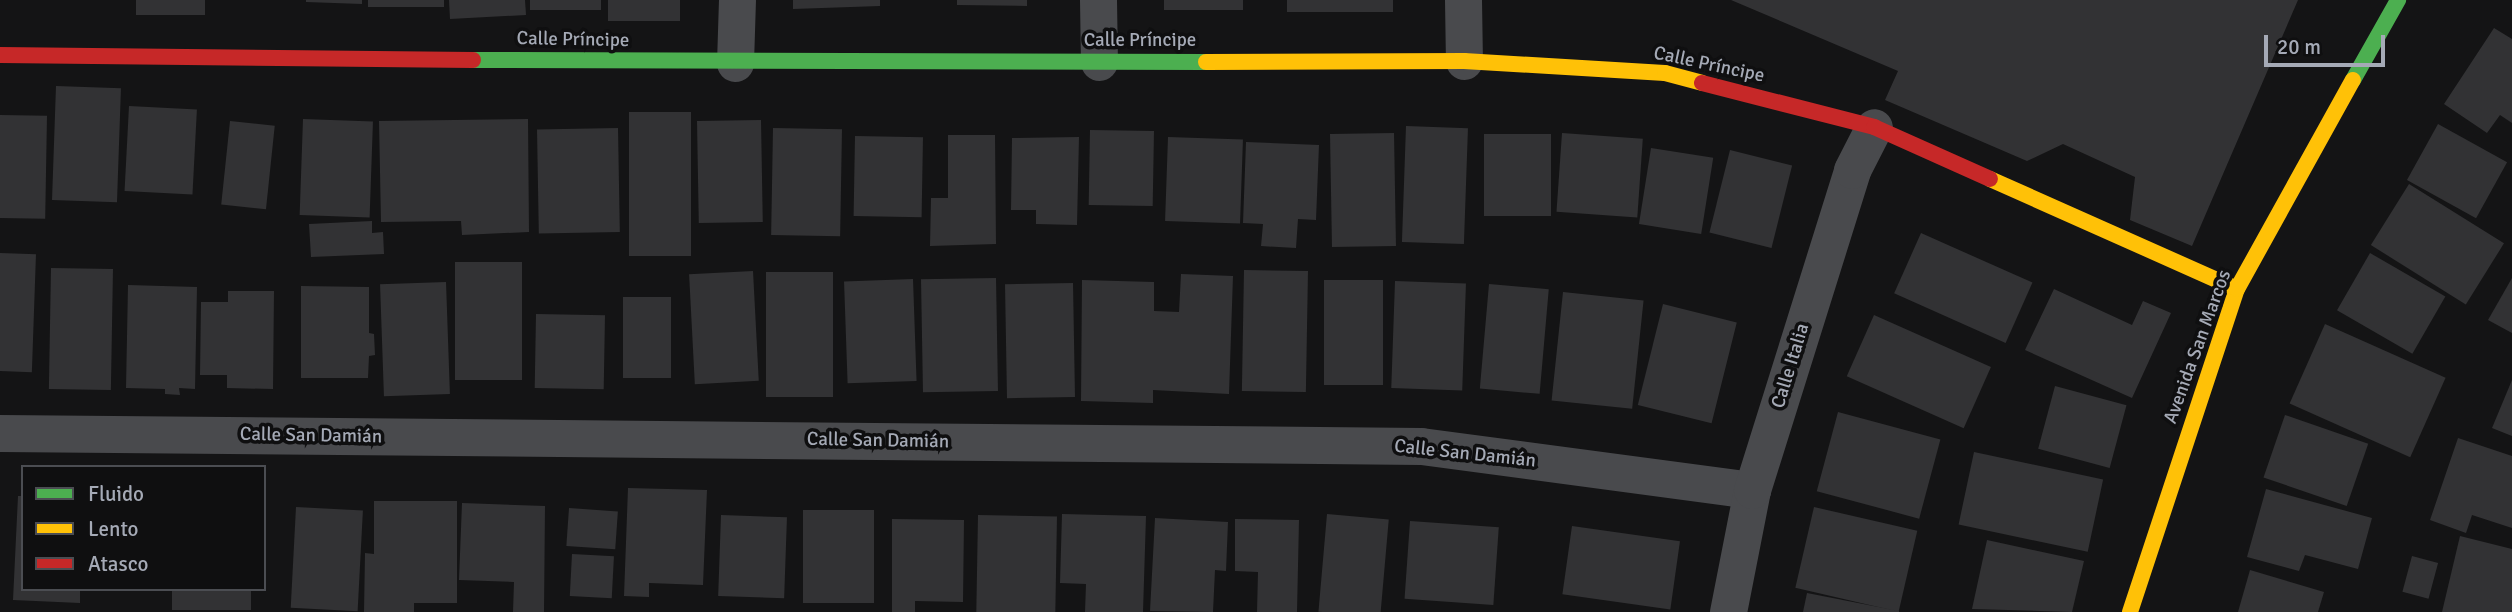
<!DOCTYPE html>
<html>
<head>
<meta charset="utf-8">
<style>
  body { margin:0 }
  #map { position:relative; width:2512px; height:612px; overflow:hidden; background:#141415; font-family:Signika,sans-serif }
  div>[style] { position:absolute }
  .building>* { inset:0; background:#323234; transform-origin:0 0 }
  .street>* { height:37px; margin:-18.5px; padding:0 18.5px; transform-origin:18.5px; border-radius:18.5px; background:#494a4d }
  .fast>* { height:16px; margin:-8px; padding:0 8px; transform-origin:8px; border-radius:8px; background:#4caf50 }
  .slow>* { height:16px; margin:-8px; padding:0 8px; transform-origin:8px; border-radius:8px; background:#ffc107 }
  .jam>* { height:16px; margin:-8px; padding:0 8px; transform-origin:8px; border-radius:8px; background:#c62828 }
  span { translate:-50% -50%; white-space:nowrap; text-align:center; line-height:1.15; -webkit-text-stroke:7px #0f0f10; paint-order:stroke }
  .street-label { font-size:19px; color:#a5aab6 }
  .legend { position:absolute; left:21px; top:465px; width:245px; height:126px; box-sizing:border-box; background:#0f0f10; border:2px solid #4b4d52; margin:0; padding:9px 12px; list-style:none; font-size:21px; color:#a5aab6 }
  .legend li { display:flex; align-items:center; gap:14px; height:35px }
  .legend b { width:35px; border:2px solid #4b4d52 }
  .scale { position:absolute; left:2264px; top:35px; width:121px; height:32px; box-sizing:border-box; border:4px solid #a5aab6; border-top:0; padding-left:9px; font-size:21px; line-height:24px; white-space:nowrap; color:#a5aab6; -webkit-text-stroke:5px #0f0f10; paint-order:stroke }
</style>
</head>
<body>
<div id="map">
  <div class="building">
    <i style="left:136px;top:0;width:69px;height:15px"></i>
    <i style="clip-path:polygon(306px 0,362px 0,362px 4px,306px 2px)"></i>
    <i style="left:368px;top:0;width:76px;height:7px"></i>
    <i style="clip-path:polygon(449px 0,525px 0,526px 15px,450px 19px)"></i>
    <i style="left:530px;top:0;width:71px;height:10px"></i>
    <i style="left:608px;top:0;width:72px;height:21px"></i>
    <i style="clip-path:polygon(793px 0,880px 0,880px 6px,793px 9px)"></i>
    <i style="clip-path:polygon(957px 0,1027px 0,1027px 6px,957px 5px)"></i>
    <i style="left:1164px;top:0;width:79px;height:10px"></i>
    <i style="left:1287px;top:0;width:106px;height:12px"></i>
    <i style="clip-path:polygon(1731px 0,2298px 0,2192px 246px,2130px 220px,2135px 177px,2063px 144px,2027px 161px,1885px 100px,1898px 71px)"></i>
    <i style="clip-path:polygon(2494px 28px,2512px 39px,2512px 123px,2500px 115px,2487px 133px,2444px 104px)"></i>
    <i style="left:56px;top:86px;width:65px;height:114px;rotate:2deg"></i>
    <i style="left:129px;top:106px;width:68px;height:85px;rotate:3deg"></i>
    <i style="left:629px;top:112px;width:62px;height:144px"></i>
    <i style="left:0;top:115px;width:47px;height:103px;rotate:1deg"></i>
    <i style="left:303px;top:119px;width:70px;height:96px;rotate:2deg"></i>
    <i style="clip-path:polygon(528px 119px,529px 232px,462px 235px,461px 221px,381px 222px,379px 121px)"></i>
    <i style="left:761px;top:120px;width:102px;height:64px;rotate:89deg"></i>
    <i style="left:230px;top:121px;width:45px;height:84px;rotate:6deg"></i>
    <i style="left:2438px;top:124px;width:79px;height:64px;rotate:29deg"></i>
    <i style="left:1406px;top:126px;width:62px;height:116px;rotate:2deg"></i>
    <i style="left:618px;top:128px;width:104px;height:81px;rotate:89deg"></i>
    <i style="left:773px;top:128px;width:69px;height:107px;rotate:1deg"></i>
    <i style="left:1090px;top:130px;width:64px;height:75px;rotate:1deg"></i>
    <i style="left:1394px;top:133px;width:113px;height:64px;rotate:89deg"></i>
    <i style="left:1562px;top:133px;width:81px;height:79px;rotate:4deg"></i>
    <i style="left:1484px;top:134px;width:67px;height:82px"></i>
    <i style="clip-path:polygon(948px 135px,995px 135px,996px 244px,930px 246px,931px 198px,948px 198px)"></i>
    <i style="left:855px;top:136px;width:68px;height:80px;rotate:1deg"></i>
    <i style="clip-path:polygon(1079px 137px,1077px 225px,1036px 224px,1036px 210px,1011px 210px,1012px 138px)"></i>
    <i style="left:1168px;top:137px;width:75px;height:84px;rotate:2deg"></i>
    <i style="clip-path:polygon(1246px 142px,1319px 145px,1316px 220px,1298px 219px,1296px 248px,1261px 246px,1263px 224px,1243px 223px)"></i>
    <i style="left:1651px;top:148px;width:63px;height:77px;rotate:9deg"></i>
    <i style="left:1730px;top:150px;width:64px;height:85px;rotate:14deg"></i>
    <i style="left:2409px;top:184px;width:112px;height:72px;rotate:32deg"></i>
    <i style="clip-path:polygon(372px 221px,372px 233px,383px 232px,384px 254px,311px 257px,309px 224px)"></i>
    <i style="left:1921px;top:233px;width:122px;height:66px;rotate:24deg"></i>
    <i style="left:0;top:253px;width:36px;height:118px;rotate:2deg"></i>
    <i style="left:2370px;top:253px;width:87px;height:66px;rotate:30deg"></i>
    <i style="left:455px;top:262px;width:67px;height:118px"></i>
    <i style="left:51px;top:268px;width:62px;height:121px;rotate:1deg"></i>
    <i style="left:1244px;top:270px;width:64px;height:121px;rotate:1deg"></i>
    <i style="left:753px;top:271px;width:110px;height:64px;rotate:87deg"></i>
    <i style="left:833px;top:272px;width:125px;height:67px;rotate:90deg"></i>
    <i style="clip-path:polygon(1181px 274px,1233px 276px,1229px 394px,1153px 390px,1153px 403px,1081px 401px,1082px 280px,1154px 282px,1154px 311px,1179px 312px)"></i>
    <i style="left:996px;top:278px;width:113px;height:75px;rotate:89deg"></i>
    <i style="clip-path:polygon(2512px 278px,2512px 333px,2488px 320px)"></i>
    <i style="left:913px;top:279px;width:102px;height:69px;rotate:88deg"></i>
    <i style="left:1324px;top:280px;width:59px;height:105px"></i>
    <i style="left:1395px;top:281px;width:71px;height:107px;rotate:2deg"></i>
    <i style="left:446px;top:282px;width:112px;height:66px;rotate:88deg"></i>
    <i style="left:1073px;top:283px;width:114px;height:68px;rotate:89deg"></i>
    <i style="left:1489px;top:284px;width:60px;height:105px;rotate:5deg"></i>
    <i style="clip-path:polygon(128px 285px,197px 287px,195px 389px,179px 388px,180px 395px,165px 394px,165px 389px,126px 388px)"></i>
    <i style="clip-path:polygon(301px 286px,369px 287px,369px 333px,374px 334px,375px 355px,369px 356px,368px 378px,301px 378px)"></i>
    <i style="clip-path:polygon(2054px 289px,2132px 325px,2143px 301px,2171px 313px,2132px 398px,2025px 350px)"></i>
    <i style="clip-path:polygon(228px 291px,274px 291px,273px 389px,227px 388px,227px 375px,200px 375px,201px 302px,228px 302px)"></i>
    <i style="left:1563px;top:292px;width:81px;height:109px;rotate:6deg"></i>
    <i style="left:623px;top:297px;width:48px;height:81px"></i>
    <i style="left:1663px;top:304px;width:76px;height:104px;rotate:14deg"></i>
    <i style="left:536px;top:314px;width:69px;height:74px;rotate:1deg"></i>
    <i style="left:1874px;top:315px;width:128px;height:67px;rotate:24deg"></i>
    <i style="left:2325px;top:324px;width:132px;height:87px;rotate:24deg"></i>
    <i style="clip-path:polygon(2512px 380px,2512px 436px,2492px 428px)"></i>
    <i style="left:2055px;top:386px;width:74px;height:65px;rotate:15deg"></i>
    <i style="left:1838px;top:412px;width:106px;height:82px;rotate:15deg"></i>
    <i style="left:2285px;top:415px;width:88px;height:66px;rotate:19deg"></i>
    <i style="clip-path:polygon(2458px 438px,2512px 456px,2512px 528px,2472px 515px,2466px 533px,2430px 520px)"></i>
    <i style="left:1974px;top:452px;width:132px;height:74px;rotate:12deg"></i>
    <i style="clip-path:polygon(628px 488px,707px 490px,703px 585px,649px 583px,649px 597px,624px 596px)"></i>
    <i style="clip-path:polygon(2266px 489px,2372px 518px,2358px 569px,2305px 555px,2299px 571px,2247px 557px)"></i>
    <i style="clip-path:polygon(18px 496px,23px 496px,23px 589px,80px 589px,80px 603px,13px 600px)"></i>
    <i style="clip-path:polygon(374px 501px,457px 501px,457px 603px,414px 603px,414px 612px,364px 612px,365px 553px,374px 554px)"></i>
    <i style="clip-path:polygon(462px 503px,545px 506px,544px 612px,513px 612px,514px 582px,459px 580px)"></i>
    <i style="left:296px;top:507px;width:67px;height:101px;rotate:3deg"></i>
    <i style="left:1814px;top:507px;width:106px;height:83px;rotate:13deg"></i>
    <i style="left:569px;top:508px;width:49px;height:38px;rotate:4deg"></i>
    <i style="left:803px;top:510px;width:71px;height:93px"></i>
    <i style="clip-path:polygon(1062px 514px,1146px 516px,1143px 612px,1085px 612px,1086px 584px,1060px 583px)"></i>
    <i style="left:1327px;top:514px;width:62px;height:98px;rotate:5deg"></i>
    <i style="left:721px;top:515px;width:66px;height:81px;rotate:2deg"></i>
    <i style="left:978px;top:515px;width:79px;height:97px;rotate:1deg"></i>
    <i style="clip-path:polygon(1155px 518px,1228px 522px,1226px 571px,1215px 570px,1213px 612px,1150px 611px)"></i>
    <i style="clip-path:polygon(892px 519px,964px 520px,963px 602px,915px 601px,915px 612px,892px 612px)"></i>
    <i style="clip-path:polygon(1235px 519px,1299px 520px,1297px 612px,1257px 612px,1258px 572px,1235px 571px)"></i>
    <i style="left:1410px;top:521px;width:89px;height:78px;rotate:4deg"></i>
    <i style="left:1572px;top:526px;width:109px;height:69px;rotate:8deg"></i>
    <i style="clip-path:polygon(2460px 536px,2512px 549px,2512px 612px,2442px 612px)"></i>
    <i style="clip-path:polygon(1987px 540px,2084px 561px,2072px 612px,1972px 609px)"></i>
    <i style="left:572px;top:554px;width:42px;height:42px;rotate:3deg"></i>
    <i style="left:2412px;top:556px;width:27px;height:37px;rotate:15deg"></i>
    <i style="clip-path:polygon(2250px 570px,2324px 592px,2318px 612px,2238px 612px)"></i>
    <i style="left:172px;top:589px;width:79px;height:21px"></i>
    <i style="clip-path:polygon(1807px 593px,1899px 611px,1899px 612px,1803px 612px)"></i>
  </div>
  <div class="street">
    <i style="left:1098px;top:0;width:62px;rotate:89.1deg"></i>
    <i style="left:1463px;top:0;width:61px;rotate:89.1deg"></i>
    <i style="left:735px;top:63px;width:63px;rotate:-88.2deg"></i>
    <i style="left:0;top:433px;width:1421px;rotate:0.52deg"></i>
    <i style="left:1421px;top:446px;width:334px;rotate:7.6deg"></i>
    <i style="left:1728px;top:612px;width:124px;rotate:-78.9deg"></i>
    <i style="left:1752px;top:490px;width:335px;rotate:-72.6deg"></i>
    <i style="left:1852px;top:170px;width:48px;rotate:-62.9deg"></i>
  </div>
  <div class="fast">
    <i style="left:473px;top:60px;width:733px;rotate:0.16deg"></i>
    <i style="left:2353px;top:80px;width:92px;rotate:-60.6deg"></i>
  </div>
  <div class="slow">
    <i style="left:1206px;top:62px;width:258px;rotate:-0.2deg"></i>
    <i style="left:1464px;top:61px;width:201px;rotate:3.4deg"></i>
    <i style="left:1665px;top:73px;width:38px;rotate:15deg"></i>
    <i style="left:1990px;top:179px;width:270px;rotate:24deg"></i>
    <i style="left:2130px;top:612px;width:340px;rotate:-71.7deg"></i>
    <i style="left:2237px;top:289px;width:239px;rotate:-61deg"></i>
  </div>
  <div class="jam">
    <i style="left:0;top:55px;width:473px;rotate:0.6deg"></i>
    <i style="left:1702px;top:83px;width:178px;rotate:14.3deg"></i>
    <i style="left:1874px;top:127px;width:127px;rotate:24.1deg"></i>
  </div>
  <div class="street-label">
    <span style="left:573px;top:40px;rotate:1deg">Calle Príncipe</span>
    <span style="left:1140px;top:41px">Calle Príncipe</span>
    <span style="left:1709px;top:65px;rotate:12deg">Calle Príncipe</span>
    <span style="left:2198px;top:347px;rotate:-70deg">Avenida San Marcos</span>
    <span style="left:1791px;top:366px;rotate:-73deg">Calle Italia</span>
    <span style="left:311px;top:436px;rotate:1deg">Calle San Damián</span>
    <span style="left:878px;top:441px;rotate:1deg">Calle San Damián</span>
    <span style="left:1465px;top:454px;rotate:6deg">Calle San Damián</span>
  </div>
  <ul class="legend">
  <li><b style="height:9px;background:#4caf50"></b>Fluido</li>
  <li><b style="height:9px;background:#ffc107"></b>Lento</li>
  <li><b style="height:9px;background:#c62828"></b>Atasco</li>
  </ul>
  <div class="scale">20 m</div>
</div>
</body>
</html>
